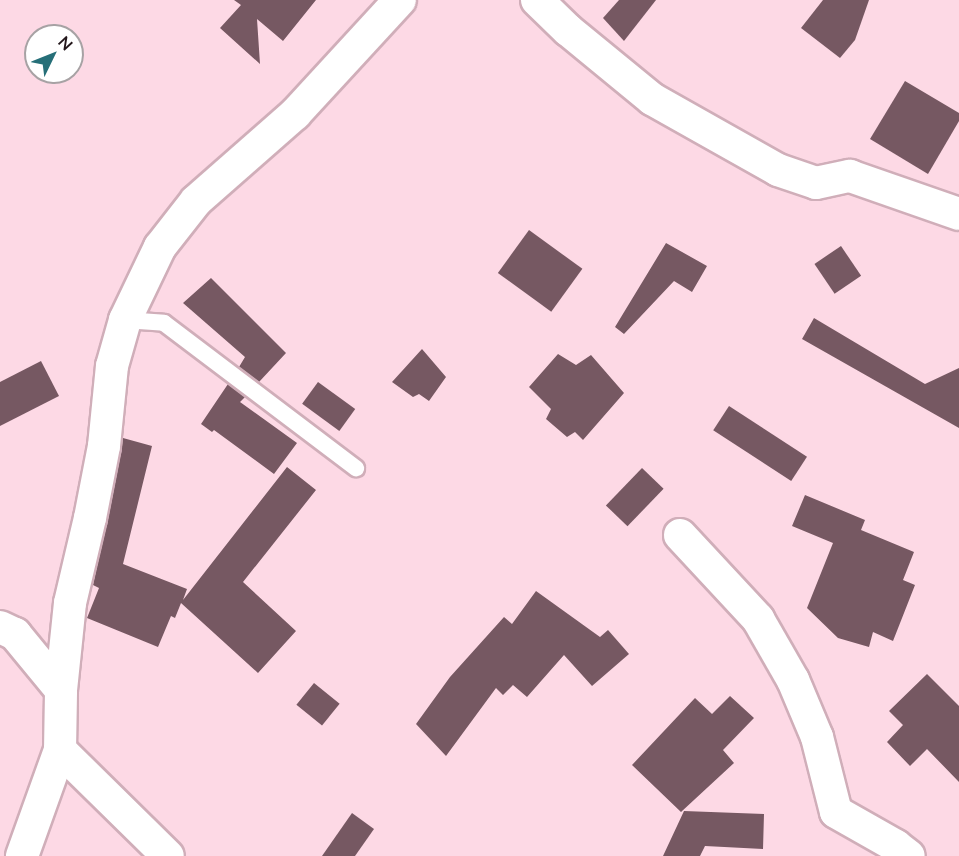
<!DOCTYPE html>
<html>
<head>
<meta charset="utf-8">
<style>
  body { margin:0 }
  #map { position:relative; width:959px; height:856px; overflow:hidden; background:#fdd9e5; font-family:Lato,sans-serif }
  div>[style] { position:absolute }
  .building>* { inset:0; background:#765862; transform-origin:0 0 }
  .roads { filter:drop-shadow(2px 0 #d0aeb9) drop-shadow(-2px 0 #d0aeb9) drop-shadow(0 2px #d0aeb9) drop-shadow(0 -2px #d0aeb9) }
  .lane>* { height:16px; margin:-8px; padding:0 8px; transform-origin:8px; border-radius:8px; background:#fff }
  .street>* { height:32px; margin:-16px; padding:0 16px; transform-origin:16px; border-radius:16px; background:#fff }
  span { translate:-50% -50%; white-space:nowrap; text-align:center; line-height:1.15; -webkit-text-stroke:6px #fff; paint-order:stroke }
  .north { position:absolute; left:24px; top:24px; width:60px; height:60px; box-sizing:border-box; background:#fff; border:2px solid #a7a2a4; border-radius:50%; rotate:47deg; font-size:16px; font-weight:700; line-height:24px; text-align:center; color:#23171b }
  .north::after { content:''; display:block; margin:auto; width:21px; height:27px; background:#266f78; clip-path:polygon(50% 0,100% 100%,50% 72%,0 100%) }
</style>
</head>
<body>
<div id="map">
  <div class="building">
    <i style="clip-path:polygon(234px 0,316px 0,283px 41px,257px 19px,260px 64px,220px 28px,241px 5px)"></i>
    <i style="clip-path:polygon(619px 0,656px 0,624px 41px,603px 18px)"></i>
    <i style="clip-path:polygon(823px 0,869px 0,855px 40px,840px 58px,801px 28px)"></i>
    <i style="clip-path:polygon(905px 81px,959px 113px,959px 121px,928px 174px,870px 139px)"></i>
    <i style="left:529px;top:230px;width:66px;height:53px;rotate:36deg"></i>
    <i style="clip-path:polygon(666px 243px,707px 266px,692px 292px,674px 281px,624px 334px,615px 327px)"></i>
    <i style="left:841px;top:246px;width:36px;height:32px;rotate:56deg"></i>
    <i style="clip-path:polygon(211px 278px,286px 353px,259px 382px,239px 367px,245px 357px,183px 303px)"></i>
    <i style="clip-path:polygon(814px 318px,925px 384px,959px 368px,959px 428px,802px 339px)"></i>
    <i style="clip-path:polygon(422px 349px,446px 377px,429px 401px,419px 394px,413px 397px,392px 382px)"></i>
    <i style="clip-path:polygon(558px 354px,576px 365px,591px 355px,624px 393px,583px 440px,575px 432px,567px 437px,546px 419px,551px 409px,529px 387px)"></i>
    <i style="clip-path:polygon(41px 361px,59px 396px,0 426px,0 382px)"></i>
    <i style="left:318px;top:382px;width:46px;height:27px;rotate:36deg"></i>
    <i style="clip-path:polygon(228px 384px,245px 397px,240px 402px,297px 443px,274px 474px,214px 430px,212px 432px,201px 424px)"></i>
    <i style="left:729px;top:406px;width:93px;height:29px;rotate:33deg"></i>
    <i style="clip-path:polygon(123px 438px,152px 446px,123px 564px,187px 589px,183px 600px,287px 467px,316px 490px,243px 582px,296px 631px,258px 673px,181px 603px,175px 618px,171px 616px,158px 647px,87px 618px,99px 588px,93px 585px)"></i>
    <i style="left:642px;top:468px;width:30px;height:52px;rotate:44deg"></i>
    <i style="clip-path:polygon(805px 495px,865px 520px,861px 530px,914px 552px,903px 580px,915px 585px,893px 641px,873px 632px,869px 647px,838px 638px,807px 608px,833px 543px,792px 526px)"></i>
    <i style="clip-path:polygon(536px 591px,600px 637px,608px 630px,629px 654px,592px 686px,564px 655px,527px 697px,513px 685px,503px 695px,496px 688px,446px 756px,416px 724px,450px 677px,504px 617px,512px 624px)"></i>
    <i style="clip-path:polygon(927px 674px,959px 706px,959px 782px,927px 749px,910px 766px,887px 742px,903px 725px,889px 711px)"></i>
    <i style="left:314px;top:683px;width:33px;height:28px;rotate:39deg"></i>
    <i style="clip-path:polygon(730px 696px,754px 718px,723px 750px,734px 763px,681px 812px,632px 765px,695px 698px,712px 714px)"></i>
    <i style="clip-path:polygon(684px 811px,764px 814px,763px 849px,705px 846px,700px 856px,663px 856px)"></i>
    <i style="clip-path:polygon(352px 813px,374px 829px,355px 856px,322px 856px)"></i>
  </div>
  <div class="roads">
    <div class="lane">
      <i style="left:125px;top:320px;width:39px;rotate:4deg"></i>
      <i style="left:164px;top:323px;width:241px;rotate:37.1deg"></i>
    </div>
    <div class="street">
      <i style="left:537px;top:0;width:43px;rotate:44.1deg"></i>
      <i style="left:568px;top:30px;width:109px;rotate:39.4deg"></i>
      <i style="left:652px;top:99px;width:145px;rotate:29.4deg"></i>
      <i style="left:778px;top:170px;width:40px;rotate:18.9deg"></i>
      <i style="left:816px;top:183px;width:35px;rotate:-12deg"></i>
      <i style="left:850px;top:176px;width:115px;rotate:19.2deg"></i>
      <i style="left:680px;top:535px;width:115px;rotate:47.1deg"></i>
      <i style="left:758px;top:619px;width:70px;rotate:60.2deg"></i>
      <i style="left:793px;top:680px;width:62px;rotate:67.2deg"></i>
      <i style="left:817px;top:737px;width:77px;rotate:75.8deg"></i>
      <i style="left:836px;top:812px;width:69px;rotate:29.5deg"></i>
      <i style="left:896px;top:846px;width:16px;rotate:38deg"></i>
      <i style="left:0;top:627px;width:17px;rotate:25deg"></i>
      <i style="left:15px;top:634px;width:72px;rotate:50.6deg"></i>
      <i style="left:60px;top:750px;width:151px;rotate:44.5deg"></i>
      <i style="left:22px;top:856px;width:113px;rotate:-70.3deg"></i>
      <i style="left:60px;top:750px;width:60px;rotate:-89deg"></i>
      <i style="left:61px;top:690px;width:87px;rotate:-84.1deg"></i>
      <i style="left:70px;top:603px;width:87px;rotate:-76.8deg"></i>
      <i style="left:90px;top:518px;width:73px;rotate:-79deg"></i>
      <i style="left:104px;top:446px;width:80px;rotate:-84.3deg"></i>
      <i style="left:112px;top:366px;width:48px;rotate:-74.2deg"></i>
      <i style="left:125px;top:320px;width:81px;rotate:-64.4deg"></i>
      <i style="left:160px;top:247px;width:58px;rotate:-52deg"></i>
      <i style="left:196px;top:201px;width:132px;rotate:-41.3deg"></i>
      <i style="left:295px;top:114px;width:155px;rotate:-47.4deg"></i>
    </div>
  </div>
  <div class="north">N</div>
</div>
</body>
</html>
